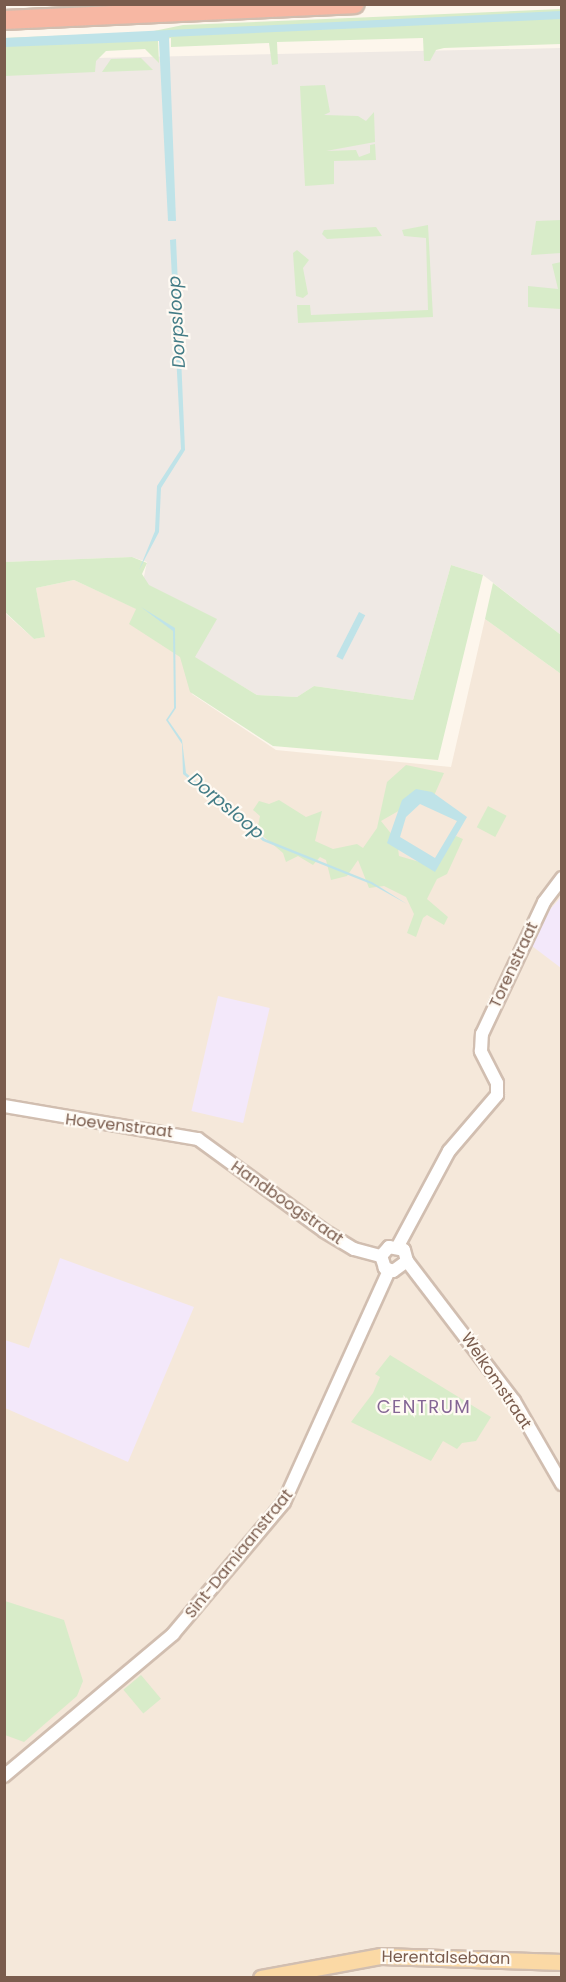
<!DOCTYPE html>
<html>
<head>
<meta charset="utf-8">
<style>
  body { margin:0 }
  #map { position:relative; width:566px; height:1982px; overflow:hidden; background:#fdf6ec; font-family:Poppins,sans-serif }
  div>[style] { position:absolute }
  .residential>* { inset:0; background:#f5e8da }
  .industrial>* { inset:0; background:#efe9e4 }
  .education>* { inset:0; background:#f3e8fa; transform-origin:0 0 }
  .green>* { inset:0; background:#d8ecc9; transform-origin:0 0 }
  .water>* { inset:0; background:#bfe3e8; transform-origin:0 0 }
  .roads { filter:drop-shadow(2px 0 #d1beb0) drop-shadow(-2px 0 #d1beb0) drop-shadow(0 2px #d1beb0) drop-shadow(0 -2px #d1beb0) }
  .minor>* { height:12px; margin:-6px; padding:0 6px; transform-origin:6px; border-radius:6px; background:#fff }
  .major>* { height:15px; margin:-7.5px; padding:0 7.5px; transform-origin:7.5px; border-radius:7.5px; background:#fbd9a5 }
  .highway>* { height:18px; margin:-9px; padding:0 9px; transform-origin:9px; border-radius:9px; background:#f7b7a3 }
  span { translate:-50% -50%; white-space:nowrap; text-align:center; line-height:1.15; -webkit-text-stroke:4.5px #fffaf3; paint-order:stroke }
  .street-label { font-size:16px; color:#7a5c4d }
  .water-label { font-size:18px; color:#437c86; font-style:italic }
  .neighbourhood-label { font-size:18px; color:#846695; letter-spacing:1.5px }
  .frame { position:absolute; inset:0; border:6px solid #7a5c4d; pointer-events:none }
</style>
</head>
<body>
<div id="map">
  <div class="residential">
    <i style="clip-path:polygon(74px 580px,137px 609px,179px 640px,192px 694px,276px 750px,451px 767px,485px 619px,561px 674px,561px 1977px,5px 1977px,4px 612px,34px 639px,44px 637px,36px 588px)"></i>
  </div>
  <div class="industrial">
    <i style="clip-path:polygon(561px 48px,561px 635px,483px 575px,451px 565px,413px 700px,314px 686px,297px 697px,257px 695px,194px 657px,143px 581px,147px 562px,132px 557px,5px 562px,4px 60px)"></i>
  </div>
  <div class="education">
    <i style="clip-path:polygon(561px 897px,561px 968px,532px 946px,546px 914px)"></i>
    <i style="left:218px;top:996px;width:53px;height:118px;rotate:13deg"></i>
    <i style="clip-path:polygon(60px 1258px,194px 1307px,128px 1462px,5px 1408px,5px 1340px,29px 1348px)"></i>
  </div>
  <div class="green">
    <i style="clip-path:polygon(561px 9px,561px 44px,444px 48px,436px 50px,430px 61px,424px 61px,423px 38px,277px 42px,278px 64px,272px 65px,269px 43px,171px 47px,171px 38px,158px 41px,159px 63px,145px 49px,106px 51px,96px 61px,95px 72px,5px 76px,4px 38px,149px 32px,183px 25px)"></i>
    <i style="clip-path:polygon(141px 58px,153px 70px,102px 72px,111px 59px)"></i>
    <i style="clip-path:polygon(325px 85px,330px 112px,324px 115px,358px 116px,366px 121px,374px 112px,375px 142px,326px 151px,356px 150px,359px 157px,370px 153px,370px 145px,375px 144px,376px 160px,334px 161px,334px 184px,305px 186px,300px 86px)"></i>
    <i style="clip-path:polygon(561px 220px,561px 253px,531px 255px,536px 221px)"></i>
    <i style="clip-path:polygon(428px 225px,433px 317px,298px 323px,297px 305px,310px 305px,311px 315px,428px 310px,426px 238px,404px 236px,402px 230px)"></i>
    <i style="clip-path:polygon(376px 227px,382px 236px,327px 239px,322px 234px,324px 230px)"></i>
    <i style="clip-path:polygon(297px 250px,309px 260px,303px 268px,308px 294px,303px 298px,296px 296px,293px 253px)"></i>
    <i style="clip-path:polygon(561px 262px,561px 309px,528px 307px,528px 286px,558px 289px,552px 264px)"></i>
    <i style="clip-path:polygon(132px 557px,147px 563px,142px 574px,149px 585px,217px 619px,195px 657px,257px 695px,297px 697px,314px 686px,413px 700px,451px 565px,483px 575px,438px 760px,273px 746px,190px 692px,180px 657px,129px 624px,136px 609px,74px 580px,36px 588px,45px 637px,34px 639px,5px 612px,5px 562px)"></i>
    <i style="clip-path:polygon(493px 583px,561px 635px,561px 674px,485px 619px)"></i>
    <i style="clip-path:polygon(406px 765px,444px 773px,433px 798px,421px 798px,381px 821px,397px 841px,399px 856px,430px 865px,456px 836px,463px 839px,447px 874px,437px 879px,427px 899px,448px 917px,444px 925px,427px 915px,423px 918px,416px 937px,407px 933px,414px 914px,406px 897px,384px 886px,369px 888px,358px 860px,347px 876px,331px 880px,326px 860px,320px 857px,313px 865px,298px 856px,286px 862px,283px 853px,257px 831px,260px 816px,253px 810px,259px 801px,269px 804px,279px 800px,306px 817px,322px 811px,315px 841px,333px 849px,357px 844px,363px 848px,377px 828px,387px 782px)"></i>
    <i style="left:488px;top:806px;width:21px;height:24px;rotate:28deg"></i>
    <i style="clip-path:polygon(390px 1355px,491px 1417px,476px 1441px,462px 1443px,457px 1449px,443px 1441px,431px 1461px,351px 1422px,373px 1393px,380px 1377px,375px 1374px)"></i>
    <i style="clip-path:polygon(5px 1601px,64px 1620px,83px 1681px,77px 1696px,24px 1742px,5px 1735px)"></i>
    <i style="left:141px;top:1675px;width:31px;height:23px;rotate:50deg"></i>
  </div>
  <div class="water">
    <i style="clip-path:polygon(561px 11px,561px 19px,169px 37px,176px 221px,168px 221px,159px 41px,5px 47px,5px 38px)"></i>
    <i style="clip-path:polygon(176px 239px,185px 450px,161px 488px,159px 532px,139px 570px,155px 531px,157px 486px,181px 449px,170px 240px)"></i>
    <i style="clip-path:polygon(141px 607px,175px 628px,176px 708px,168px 720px,182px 740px,186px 773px,265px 839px,372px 882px,407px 904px,371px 884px,263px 841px,183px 774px,182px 744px,166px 720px,174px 708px,173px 631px)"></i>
    <i style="left:359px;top:612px;width:7px;height:50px;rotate:27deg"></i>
    <i style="clip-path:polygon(evenodd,416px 789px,432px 792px,467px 817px,435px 872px,387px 843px,402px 800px,416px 789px,420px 804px,457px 821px,435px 858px,400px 837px,406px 817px,420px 804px)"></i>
  </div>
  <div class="roads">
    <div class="minor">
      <i style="left:4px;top:1106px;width:197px;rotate:9.7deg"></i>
      <i style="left:198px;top:1139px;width:156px;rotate:36.1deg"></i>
      <i style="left:324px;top:1231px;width:35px;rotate:31deg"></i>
      <i style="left:354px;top:1249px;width:28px;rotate:15deg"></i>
      <i style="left:398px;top:1246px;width:108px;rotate:-61.8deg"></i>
      <i style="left:449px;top:1151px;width:74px;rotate:-49.4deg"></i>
      <i style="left:497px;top:1095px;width:12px;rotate:-90deg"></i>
      <i style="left:497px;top:1083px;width:36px;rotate:-117deg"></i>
      <i style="left:481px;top:1051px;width:17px;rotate:-87deg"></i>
      <i style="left:482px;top:1034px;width:146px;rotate:-64.8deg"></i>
      <i style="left:544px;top:902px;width:30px;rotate:-53deg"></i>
      <i style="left:407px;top:1261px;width:17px;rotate:144deg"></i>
      <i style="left:393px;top:1271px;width:9px;rotate:-159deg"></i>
      <i style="left:385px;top:1268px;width:13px;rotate:-108deg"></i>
      <i style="left:381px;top:1256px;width:12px;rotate:-48deg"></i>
      <i style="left:389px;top:1247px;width:15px;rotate:11deg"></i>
      <i style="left:404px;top:1250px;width:11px;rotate:75deg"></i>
      <i style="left:407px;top:1261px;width:176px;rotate:52.6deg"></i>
      <i style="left:514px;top:1401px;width:96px;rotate:60deg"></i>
      <i style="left:4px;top:1776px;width:221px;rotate:-40deg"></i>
      <i style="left:173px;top:1634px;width:172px;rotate:-49.9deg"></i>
      <i style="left:284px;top:1502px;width:255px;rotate:-65.6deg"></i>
    </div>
    <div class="major">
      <i style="left:261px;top:1978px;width:122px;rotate:-10.4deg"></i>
      <i style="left:381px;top:1956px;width:181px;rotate:1.9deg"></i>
    </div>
    <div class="highway">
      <i style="left:4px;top:20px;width:351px;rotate:-2.6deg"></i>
    </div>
  </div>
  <div class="street-label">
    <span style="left:514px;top:965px;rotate:-65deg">Torenstraat</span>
    <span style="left:119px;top:1126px;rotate:7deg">Hoevenstraat</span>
    <span style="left:287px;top:1203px;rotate:35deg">Handboogstraat</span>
    <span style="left:496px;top:1381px;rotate:56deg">Welkomstraat</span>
    <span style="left:239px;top:1554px;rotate:-51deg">Sint-Damiaanstraat</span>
    <span style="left:446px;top:1958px;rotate:1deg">Herentalsebaan</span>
  </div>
  <div class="water-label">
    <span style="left:177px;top:322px;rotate:-93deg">Dorpsloop</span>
    <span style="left:226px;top:806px;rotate:40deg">Dorpsloop</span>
  </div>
  <div class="neighbourhood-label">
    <span style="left:424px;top:1407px">CENTRUM</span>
  </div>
  <div class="frame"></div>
</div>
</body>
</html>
